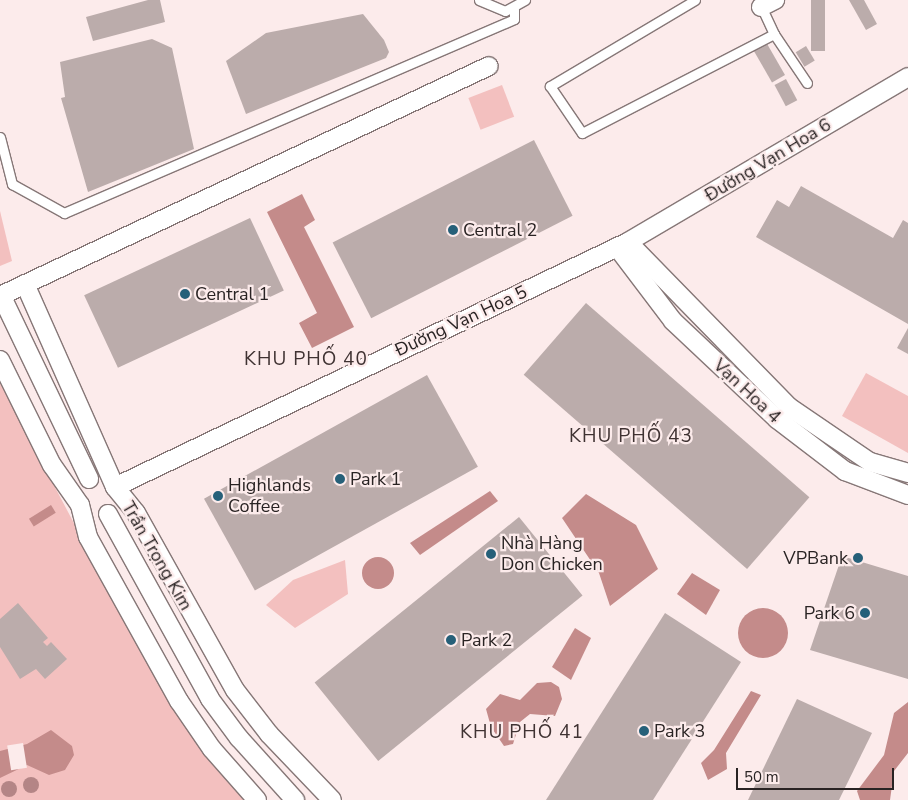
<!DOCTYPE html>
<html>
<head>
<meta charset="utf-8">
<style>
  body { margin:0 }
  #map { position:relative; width:908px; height:800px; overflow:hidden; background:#fcebeb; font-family:"Nunito Sans",sans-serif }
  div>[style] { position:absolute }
  .green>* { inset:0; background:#f3c0bf; transform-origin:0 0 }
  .water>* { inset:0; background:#c48b8a; transform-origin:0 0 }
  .round { border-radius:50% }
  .pier>* { inset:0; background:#fcebeb; transform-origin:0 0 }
  .building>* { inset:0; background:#bbacab; transform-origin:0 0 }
  .roads { filter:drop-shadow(1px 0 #867777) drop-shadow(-1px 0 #867777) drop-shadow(0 1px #867777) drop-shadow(0 -1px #867777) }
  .service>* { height:9px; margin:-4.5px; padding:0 4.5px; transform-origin:4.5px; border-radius:4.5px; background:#fff }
  .minor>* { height:18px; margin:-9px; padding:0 9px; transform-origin:9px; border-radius:9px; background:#fff }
  .trees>* { width:16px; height:16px; margin:-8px; border-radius:50%; background:#b48586 }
  .dots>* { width:14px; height:14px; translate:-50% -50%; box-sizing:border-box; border:2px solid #fcebeb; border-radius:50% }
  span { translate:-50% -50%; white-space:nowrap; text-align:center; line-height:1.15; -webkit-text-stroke:4.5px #fcebeb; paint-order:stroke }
  .street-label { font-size:18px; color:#292323 }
  .poi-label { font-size:18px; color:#292323 }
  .left { translate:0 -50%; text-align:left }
  .right { translate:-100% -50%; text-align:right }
  .neighbourhood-label { font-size:19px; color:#3f3232; letter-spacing:1px }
  .scale { position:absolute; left:736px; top:768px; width:158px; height:22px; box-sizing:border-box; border:2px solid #292323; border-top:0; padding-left:6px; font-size:15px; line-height:18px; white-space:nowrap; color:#292323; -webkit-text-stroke:4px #fcebeb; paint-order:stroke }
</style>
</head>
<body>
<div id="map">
  <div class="green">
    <i style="left:502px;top:85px;width:34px;height:36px;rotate:69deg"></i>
    <i style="clip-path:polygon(0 211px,12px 261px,0 266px)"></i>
    <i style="clip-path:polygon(866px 373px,908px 396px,908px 453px,842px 416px)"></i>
    <i style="clip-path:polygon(0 383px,163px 692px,194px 739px,246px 800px,0 800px)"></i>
    <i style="clip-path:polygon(345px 560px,348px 594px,295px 628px,266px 605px,293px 580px)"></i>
  </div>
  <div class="water">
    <i style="clip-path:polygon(302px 194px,315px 220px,304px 227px,354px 327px,312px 348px,299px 323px,317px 313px,267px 212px)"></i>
    <i style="clip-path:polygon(490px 491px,498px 501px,420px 555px,410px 543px)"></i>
    <i style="clip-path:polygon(586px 494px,636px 525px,658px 569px,610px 606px,599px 573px,562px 518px)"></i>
    <i style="left:51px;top:505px;width:9px;height:26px;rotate:58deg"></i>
    <i class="round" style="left:362px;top:557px;width:32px;height:32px"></i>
    <i style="clip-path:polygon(692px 573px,720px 590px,706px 615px,677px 594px)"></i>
    <i class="round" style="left:738px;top:608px;width:50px;height:50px"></i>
    <i style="clip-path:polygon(575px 628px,591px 638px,571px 680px,552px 667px)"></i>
    <i style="clip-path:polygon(551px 682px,559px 687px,562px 699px,555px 716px,530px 714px,520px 722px,513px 744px,504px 746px,491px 727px,486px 709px,500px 694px,520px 700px,537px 683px)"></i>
    <i style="clip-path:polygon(751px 691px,761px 695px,726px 753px,727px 769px,708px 780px,701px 763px,714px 750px)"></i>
    <i style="clip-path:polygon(908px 702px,908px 753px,894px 771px,890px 800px,860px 800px,857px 791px,884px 755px,894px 713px)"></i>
    <i style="clip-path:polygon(51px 730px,72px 746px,74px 755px,65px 770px,49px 775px,27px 765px,0 778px,0 751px,27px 744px)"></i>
  </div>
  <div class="pier">
    <i style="left:23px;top:743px;width:25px;height:16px;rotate:81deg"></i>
  </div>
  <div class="building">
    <i style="clip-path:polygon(148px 0,160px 0,165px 22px,93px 41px,86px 17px)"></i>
    <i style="left:811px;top:0;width:14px;height:51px"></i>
    <i style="clip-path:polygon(849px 0,864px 0,877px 24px,866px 30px)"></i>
    <i style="clip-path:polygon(363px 14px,384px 40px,389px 52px,386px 58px,246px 114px,226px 61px,266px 33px)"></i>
    <i style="clip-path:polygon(152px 39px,172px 48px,194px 149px,88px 192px,61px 98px,65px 97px,60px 62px)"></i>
    <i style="left:766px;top:42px;width:38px;height:15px;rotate:60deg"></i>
    <i style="left:806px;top:46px;width:17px;height:12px;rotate:59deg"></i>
    <i style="left:786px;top:79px;width:24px;height:13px;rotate:62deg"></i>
    <i style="left:534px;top:140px;width:85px;height:226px;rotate:63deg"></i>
    <i style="clip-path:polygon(801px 186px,893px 238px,903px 220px,908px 223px,908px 324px,756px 237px,777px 200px,789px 207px)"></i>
    <i style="left:250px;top:218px;width:80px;height:183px;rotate:65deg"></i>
    <i style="left:586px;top:303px;width:296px;height:95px;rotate:41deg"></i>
    <i style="clip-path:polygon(908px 328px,908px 354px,897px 348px)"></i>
    <i style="left:427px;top:375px;width:105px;height:255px;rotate:61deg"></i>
    <i style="left:519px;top:517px;width:101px;height:263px;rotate:51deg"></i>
    <i style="clip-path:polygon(842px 556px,908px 576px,908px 679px,810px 650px)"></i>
    <i style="clip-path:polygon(18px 603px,48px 638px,43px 642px,47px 646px,51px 642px,67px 659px,45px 679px,36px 669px,20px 679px,0 647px,0 619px)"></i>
    <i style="clip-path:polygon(665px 613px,741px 662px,653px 800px,546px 800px)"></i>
    <i style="clip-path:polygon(797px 699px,872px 733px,839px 800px,748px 800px)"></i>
  </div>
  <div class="roads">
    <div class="service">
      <i style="left:479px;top:0;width:28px;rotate:23deg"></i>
      <i style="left:505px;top:11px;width:23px;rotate:-29deg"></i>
      <i style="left:695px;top:0;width:169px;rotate:149.3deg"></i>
      <i style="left:550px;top:86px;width:57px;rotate:55.8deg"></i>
      <i style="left:582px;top:133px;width:216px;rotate:-27.3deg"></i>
      <i style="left:774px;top:34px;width:33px;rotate:-115deg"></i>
      <i style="left:774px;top:34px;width:59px;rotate:56deg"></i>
      <i style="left:0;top:137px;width:49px;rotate:75.7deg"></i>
      <i style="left:12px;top:184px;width:60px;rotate:29.1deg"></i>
      <i style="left:64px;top:213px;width:490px;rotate:-23.3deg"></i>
      <i style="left:514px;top:19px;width:10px;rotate:-90deg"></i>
    </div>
    <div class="minor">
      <i style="left:761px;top:7px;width:16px;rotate:-27deg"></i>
      <i style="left:628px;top:242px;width:231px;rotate:45.7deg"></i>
      <i style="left:789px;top:407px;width:98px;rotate:34.2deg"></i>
      <i style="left:870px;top:462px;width:40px;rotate:16deg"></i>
      <i style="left:617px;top:247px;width:93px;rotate:52.9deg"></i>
      <i style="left:673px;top:321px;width:143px;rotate:43.3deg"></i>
      <i style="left:777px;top:419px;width:86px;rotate:37.4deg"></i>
      <i style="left:845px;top:471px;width:67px;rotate:20.9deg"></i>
      <i style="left:25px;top:284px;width:222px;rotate:66.1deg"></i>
      <i style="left:115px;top:487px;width:33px;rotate:51deg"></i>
      <i style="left:136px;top:513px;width:203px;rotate:60.8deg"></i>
      <i style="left:235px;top:690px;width:56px;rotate:52.3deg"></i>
      <i style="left:269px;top:734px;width:91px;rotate:46.3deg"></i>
      <i style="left:1px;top:295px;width:204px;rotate:64.4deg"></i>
      <i style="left:0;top:296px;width:540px;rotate:-25.19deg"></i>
      <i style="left:0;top:360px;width:117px;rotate:63.7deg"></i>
      <i style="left:52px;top:465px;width:49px;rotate:55deg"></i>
      <i style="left:80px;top:505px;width:33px;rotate:76deg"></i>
      <i style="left:88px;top:537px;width:188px;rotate:61deg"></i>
      <i style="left:179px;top:701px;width:58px;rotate:55.5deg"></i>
      <i style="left:212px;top:749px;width:68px;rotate:48.6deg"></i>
      <i style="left:115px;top:487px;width:569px;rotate:-25.53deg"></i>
      <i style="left:628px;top:242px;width:325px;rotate:-30.5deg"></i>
      <i style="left:108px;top:514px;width:211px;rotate:61.1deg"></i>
      <i style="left:210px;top:699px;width:49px;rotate:53.4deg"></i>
      <i style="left:239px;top:738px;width:84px;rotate:47.9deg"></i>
    </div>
  </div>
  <div class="trees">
    <i style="left:31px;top:785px"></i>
    <i style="left:9px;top:789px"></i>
  </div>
  <div class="dots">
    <i style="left:453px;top:230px;background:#266079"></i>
    <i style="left:185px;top:294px;background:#266079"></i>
    <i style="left:340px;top:479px;background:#266079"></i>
    <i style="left:218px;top:496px;background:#266079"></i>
    <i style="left:491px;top:554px;background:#266079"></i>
    <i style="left:858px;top:558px;background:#266079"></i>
    <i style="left:865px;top:613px;background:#266079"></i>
    <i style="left:451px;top:640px;background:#266079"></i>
    <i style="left:644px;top:731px;background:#266079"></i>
  </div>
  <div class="street-label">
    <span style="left:768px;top:160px;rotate:-31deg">Đường Vạn Hoa 6</span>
    <span style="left:461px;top:321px;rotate:-25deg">Đường Vạn Hoa 5</span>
    <span style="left:747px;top:391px;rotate:43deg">Vạn Hoa 4</span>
    <span style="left:157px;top:556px;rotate:60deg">Trần Trọng Kim</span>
  </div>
  <div class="poi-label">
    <span class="left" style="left:463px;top:230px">Central 2</span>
    <span class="left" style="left:195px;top:294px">Central 1</span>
    <span class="left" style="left:350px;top:479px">Park 1</span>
    <span class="left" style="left:228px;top:496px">Highlands<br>Coffee</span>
    <span class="left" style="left:501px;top:554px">Nhà Hàng<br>Don Chicken</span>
    <span class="right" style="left:848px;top:558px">VPBank</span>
    <span class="right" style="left:855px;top:613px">Park 6</span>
    <span class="left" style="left:461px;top:640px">Park 2</span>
    <span class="left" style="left:654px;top:731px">Park 3</span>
  </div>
  <div class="neighbourhood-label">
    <span style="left:306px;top:360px">KHU PHỐ 40</span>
    <span style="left:631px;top:437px">KHU PHỐ 43</span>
    <span style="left:522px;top:733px">KHU PHỐ 41</span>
  </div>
  <div class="scale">50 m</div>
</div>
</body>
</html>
